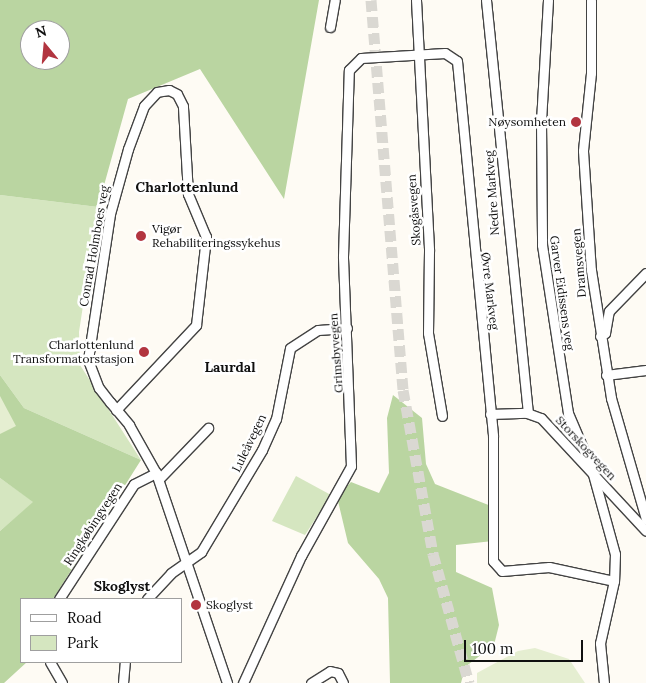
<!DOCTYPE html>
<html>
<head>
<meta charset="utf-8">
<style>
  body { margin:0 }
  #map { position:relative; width:646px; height:683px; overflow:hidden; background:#fefbf4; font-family:Lora,serif }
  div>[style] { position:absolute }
  .green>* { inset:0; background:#d5e6c0 }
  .forest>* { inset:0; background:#bad5a1 }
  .pitch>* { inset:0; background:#e5eed1 }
  .major-tunnel>* { height:11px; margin-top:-5.5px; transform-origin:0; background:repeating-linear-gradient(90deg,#dad8d2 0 11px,transparent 0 16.5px) }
  .roads { filter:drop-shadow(1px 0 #434343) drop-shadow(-1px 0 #434343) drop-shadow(0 1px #434343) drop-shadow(0 -1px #434343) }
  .minor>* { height:9px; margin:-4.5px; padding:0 4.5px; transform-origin:4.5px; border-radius:4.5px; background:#fff }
  .dots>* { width:14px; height:14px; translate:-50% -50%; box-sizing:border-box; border:2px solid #fff; border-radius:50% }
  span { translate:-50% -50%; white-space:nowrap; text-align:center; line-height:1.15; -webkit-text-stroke:5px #fff; paint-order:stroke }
  .poi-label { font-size:12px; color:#101010 }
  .right { translate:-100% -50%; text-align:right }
  .left { translate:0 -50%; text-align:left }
  .street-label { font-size:12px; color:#101010 }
  .neighbourhood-label { font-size:14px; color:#101010; font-weight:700 }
  .legend { position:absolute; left:20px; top:598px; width:162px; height:65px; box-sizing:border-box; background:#fff; border:1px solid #9f9f9f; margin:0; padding:6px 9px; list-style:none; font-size:15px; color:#101010 }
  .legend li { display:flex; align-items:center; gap:10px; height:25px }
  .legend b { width:25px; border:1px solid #9f9f9f }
  .north { position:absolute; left:20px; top:20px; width:50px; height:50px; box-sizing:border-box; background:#fff; border:1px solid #9f9f9f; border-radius:50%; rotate:343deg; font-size:14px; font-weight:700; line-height:20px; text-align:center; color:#101010 }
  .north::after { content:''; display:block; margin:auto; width:18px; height:22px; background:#b23540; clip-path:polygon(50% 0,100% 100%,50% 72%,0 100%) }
  .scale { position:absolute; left:464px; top:640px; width:119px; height:22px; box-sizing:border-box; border:2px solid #101010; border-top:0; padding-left:6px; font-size:15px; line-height:18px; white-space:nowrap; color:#101010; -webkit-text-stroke:4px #fff; paint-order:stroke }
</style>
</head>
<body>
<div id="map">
  <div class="green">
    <i style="clip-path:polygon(0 195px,98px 207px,79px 332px,80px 365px,141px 460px,24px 408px,0 375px)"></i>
    <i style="clip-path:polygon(296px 476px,331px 495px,305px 535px,272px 521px)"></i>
    <i style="clip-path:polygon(0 478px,34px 502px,0 531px)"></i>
  </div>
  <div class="forest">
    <i style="clip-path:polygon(evenodd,0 0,319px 0,284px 199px,200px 69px,128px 99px,98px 207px,0 195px,0 0,30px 30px,60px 30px,60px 60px,30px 60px,30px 30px)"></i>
    <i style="clip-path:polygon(0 375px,24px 408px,141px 460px,53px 599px,21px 599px,21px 662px,27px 662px,4px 683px,0 683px,0 531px,33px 502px,0 478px)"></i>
    <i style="clip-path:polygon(393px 395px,422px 418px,426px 464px,435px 484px,491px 506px,493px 541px,456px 545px,456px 572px,492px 588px,499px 625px,494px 645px,465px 667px,461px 683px,390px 683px,388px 598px,379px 579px,348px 543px,337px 497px,351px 482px,379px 493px,389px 473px,387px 418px)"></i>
  </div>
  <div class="pitch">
    <i style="clip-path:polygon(0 396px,16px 426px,0 434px)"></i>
    <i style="clip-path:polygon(535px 648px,569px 659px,585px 683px,477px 683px,477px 673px,488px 667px,518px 651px)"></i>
  </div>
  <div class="major-tunnel">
    <i style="left:371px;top:0;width:391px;rotate:85.3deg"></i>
    <i style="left:403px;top:390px;width:167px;rotate:79.6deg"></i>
    <i style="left:433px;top:554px;width:134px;rotate:74.4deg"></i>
  </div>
  <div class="roads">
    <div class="minor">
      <i style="left:416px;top:0;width:251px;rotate:87deg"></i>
      <i style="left:429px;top:251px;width:82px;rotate:90.7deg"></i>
      <i style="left:428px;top:333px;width:84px;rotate:80.4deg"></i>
      <i style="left:486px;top:0;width:415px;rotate:84.2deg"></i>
      <i style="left:548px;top:0;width:122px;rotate:93.3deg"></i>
      <i style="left:541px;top:122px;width:123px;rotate:89.5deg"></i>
      <i style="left:542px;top:245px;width:170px;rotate:81.2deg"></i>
      <i style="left:568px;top:413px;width:59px;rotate:66.9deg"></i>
      <i style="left:591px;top:467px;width:90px;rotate:74.6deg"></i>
      <i style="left:615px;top:554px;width:27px;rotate:92deg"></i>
      <i style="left:614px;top:581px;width:64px;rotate:102.7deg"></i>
      <i style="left:600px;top:643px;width:40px;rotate:84.3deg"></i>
      <i style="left:591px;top:0;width:73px;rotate:90deg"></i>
      <i style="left:591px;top:73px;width:78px;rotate:95.9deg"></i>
      <i style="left:583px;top:151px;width:119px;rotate:86.2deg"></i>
      <i style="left:591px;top:270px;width:130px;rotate:81.1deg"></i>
      <i style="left:611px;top:398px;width:126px;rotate:73.9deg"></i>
      <i style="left:330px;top:27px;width:27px;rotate:-80deg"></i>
      <i style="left:600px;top:336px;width:6px;rotate:-31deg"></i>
      <i style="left:605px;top:333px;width:22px;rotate:-80deg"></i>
      <i style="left:609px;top:311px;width:53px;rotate:-45.8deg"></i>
      <i style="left:606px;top:375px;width:40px;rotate:-7.1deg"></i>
      <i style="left:116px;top:410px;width:117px;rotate:-46.7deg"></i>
      <i style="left:196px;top:325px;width:89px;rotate:-83.5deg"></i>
      <i style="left:206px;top:237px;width:47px;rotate:-112.7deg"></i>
      <i style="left:188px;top:194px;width:88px;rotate:-93.3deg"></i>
      <i style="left:183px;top:106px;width:13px;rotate:-117deg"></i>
      <i style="left:177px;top:94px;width:9px;rotate:-153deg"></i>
      <i style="left:169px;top:90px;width:12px;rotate:171deg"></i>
      <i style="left:157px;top:92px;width:19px;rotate:133deg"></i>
      <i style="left:144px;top:106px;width:46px;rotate:110.4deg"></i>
      <i style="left:128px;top:149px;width:67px;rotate:105.5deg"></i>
      <i style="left:110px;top:214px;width:148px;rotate:98.6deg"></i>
      <i style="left:88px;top:360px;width:30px;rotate:69deg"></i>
      <i style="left:99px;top:388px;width:18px;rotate:52deg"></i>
      <i style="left:110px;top:402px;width:30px;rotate:50deg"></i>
      <i style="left:129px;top:425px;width:55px;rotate:60.6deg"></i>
      <i style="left:156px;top:473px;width:222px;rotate:71.3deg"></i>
      <i style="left:490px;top:414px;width:37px;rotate:-2deg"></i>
      <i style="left:527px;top:413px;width:15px;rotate:20deg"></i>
      <i style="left:541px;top:418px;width:154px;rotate:47.1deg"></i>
      <i style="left:159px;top:479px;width:71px;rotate:-46.1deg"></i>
      <i style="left:59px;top:599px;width:137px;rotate:-56.9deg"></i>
      <i style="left:134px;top:484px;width:25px;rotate:-27deg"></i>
      <i style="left:147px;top:599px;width:35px;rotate:-47deg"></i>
      <i style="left:171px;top:573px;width:37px;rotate:-35deg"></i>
      <i style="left:201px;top:552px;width:119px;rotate:-59.1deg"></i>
      <i style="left:262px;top:450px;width:34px;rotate:-66deg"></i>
      <i style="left:276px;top:419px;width:72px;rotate:-78.8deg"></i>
      <i style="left:290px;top:348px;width:33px;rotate:-33deg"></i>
      <i style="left:318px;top:330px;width:29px;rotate:-4deg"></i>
      <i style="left:50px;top:662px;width:24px;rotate:60deg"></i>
      <i style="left:123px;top:683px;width:21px;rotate:-85deg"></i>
      <i style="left:243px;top:683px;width:140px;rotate:-65.5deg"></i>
      <i style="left:301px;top:556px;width:103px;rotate:-60.9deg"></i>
      <i style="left:351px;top:466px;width:210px;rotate:-92.2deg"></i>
      <i style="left:343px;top:256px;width:186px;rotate:-88.2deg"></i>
      <i style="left:349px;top:70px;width:17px;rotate:-45deg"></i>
      <i style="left:361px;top:58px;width:84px;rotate:-3.4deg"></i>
      <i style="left:445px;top:53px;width:14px;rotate:34deg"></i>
      <i style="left:457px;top:61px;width:377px;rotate:84.5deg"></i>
      <i style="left:493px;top:436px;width:125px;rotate:90deg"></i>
      <i style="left:493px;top:561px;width:13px;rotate:48deg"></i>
      <i style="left:502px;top:571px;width:47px;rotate:-4.9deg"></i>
      <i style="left:549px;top:567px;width:66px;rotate:12.2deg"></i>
      <i style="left:311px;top:683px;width:22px;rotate:-32deg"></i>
      <i style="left:330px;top:671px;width:8px;rotate:14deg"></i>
      <i style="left:338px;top:673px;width:11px;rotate:63deg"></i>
    </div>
  </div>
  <div class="dots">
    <i style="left:576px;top:122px;background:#b23540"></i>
    <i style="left:141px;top:236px;background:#b23540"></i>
    <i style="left:144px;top:352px;background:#b23540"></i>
    <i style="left:196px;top:605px;background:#b23540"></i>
  </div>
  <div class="poi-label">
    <span class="right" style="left:566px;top:122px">Nøysomheten</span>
    <span class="left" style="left:152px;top:236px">Vigør<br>Rehabiliteringssykehus</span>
    <span class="right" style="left:134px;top:352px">Charlottenlund<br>Transformatorstasjon</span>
    <span class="left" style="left:206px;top:605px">Skoglyst</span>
  </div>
  <div class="street-label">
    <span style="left:492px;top:193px;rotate:-94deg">Nedre Markveg</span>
    <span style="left:414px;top:210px;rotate:-94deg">Skogåsvegen</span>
    <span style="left:94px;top:246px;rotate:-80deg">Conrad Holmboes veg</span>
    <span style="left:579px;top:263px;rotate:-95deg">Dramsvegen</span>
    <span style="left:490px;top:291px;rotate:83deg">Øvre Markveg</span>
    <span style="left:562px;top:293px;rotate:82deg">Garver Eidissens veg</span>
    <span style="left:336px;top:353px;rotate:-94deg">Grimsbyvegen</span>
    <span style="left:249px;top:443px;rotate:-64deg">Luleåvegen</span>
    <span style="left:586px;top:448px;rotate:47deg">Storskogvegen</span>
    <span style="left:93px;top:524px;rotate:-57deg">Ringkøbingvegen</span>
  </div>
  <div class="neighbourhood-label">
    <span style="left:187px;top:187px">Charlottenlund</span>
    <span style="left:230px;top:367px">Laurdal</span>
    <span style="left:122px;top:586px">Skoglyst</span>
  </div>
  <ul class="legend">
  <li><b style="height:6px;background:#fff"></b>Road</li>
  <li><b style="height:14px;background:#d5e6c0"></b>Park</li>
  </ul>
  <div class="north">N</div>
  <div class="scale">100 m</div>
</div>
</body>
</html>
